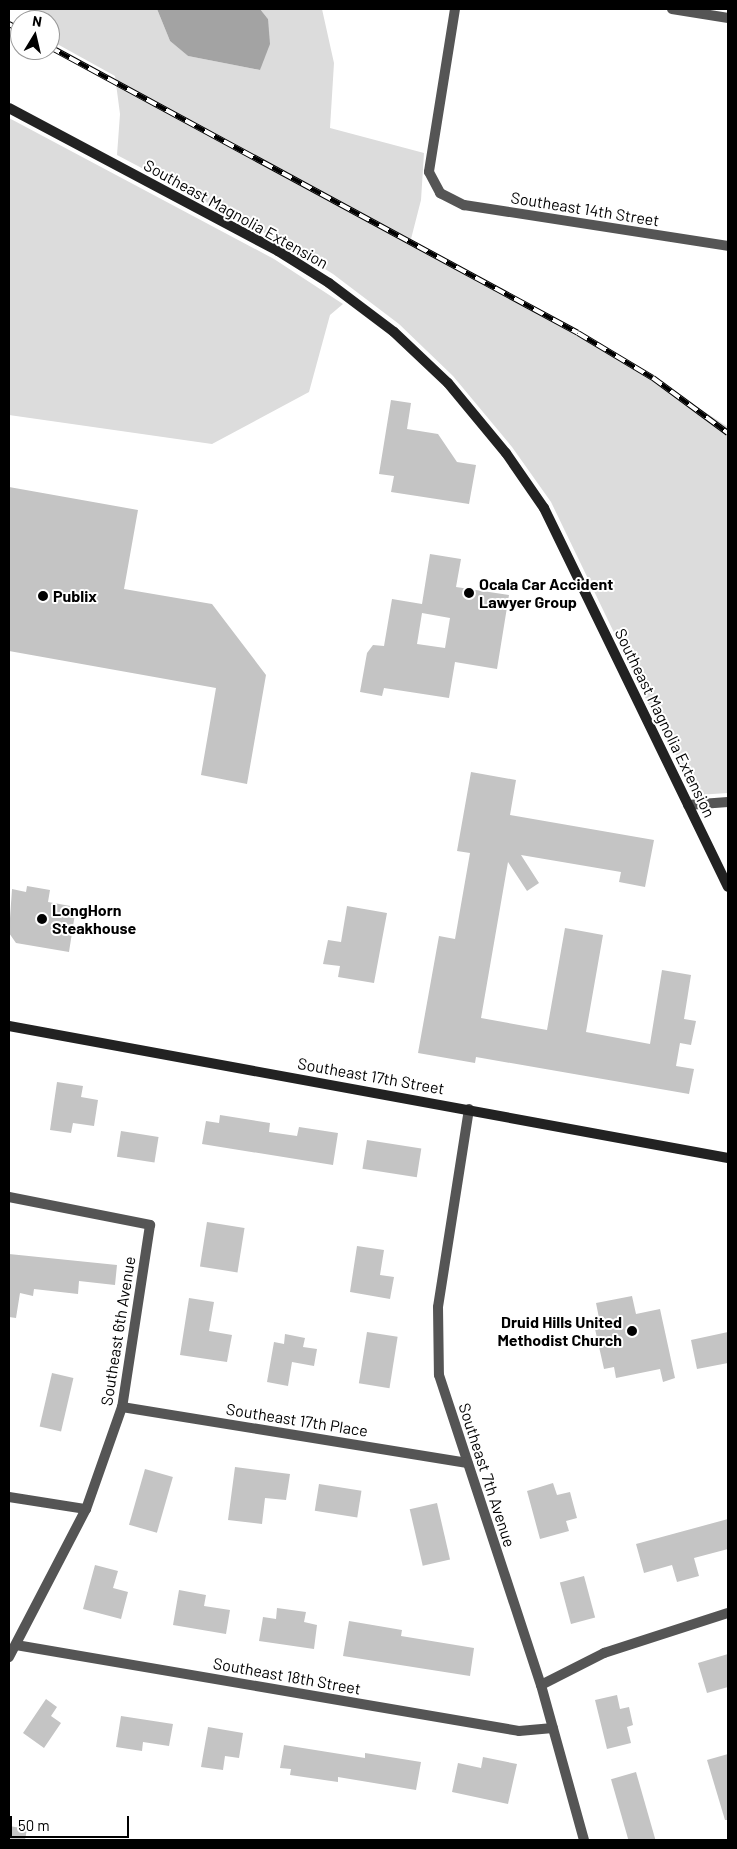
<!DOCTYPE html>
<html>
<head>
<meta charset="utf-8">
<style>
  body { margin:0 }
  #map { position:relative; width:737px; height:1849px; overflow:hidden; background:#fff; font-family:Barlow,sans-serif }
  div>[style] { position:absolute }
  .green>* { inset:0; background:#dcdcdc }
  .water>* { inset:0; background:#a3a3a3 }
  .building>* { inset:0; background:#c4c4c4; transform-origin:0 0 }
  .street>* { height:10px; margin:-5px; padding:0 5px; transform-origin:5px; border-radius:5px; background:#555 }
  .secondary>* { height:10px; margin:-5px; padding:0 5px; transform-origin:5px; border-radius:5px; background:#222 }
  .rail>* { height:5.5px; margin-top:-2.75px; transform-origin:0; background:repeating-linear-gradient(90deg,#fff 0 11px,#000 0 22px); box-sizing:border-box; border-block:1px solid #000 }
  .dots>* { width:14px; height:14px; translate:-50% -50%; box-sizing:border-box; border:2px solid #fff; border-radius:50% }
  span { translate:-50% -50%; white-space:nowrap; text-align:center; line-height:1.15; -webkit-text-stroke:4px #fff; paint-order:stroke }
  .street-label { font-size:16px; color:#000 }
  .poi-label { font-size:16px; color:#000; font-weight:700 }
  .left { translate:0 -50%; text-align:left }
  .right { translate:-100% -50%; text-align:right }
  .frame { position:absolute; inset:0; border:10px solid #000; pointer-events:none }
  .north { position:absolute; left:10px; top:10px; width:50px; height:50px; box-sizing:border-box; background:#fff; border:1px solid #999; border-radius:50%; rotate:9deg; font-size:14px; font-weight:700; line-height:20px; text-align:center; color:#000 }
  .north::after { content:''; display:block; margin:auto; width:18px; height:22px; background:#000; clip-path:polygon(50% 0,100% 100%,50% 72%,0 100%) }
  .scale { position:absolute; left:10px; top:1816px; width:119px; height:22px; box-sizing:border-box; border:2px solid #000; border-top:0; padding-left:6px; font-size:15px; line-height:18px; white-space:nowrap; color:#000; -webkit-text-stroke:4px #fff; paint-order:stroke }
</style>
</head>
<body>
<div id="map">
  <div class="green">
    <i style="clip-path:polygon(29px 9px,157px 9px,170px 41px,188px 56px,260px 70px,268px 19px,260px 9px,322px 9px,334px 63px,330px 128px,424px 153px,421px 200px,411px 239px,604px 347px,728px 427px,728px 793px,697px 795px,647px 701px,551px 502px,512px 447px,453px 376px,399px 324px,333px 274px,282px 242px,117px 155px,120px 114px,115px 76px,50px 40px,50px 20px,27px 20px)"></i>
    <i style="clip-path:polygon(9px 118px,274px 259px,343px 304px,330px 315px,309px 392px,212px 444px,9px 415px)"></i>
  </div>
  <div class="water">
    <i style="clip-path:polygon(157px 9px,260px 9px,268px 19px,270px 44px,260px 70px,188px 56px,170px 41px)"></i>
  </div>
  <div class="building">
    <i style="clip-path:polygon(391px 400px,411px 403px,407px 429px,438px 434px,457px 462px,476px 465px,469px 504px,391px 492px,394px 476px,379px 474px)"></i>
    <i style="clip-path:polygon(9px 487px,138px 510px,124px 589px,212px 604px,266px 675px,247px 784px,201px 775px,216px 688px,9px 651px)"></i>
    <i style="clip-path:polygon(evenodd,430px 554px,461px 559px,456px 587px,509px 595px,497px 669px,455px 662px,449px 698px,384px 688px,382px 696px,360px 692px,367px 653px,373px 645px,384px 646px,392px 599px,422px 604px,430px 554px,422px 613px,450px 618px,445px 648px,417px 644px,422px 613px)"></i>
    <i style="clip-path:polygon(471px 772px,516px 780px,510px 815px,654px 840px,645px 887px,619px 882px,621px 872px,521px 855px,539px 883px,527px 891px,508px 862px,481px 1018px,547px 1030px,565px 928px,603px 935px,586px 1032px,650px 1044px,662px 970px,691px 975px,684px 1019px,696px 1021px,691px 1045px,680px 1043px,676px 1066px,694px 1069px,689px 1094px,476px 1057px,475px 1063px,418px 1053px,439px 936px,455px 939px,470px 853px,457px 851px)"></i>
    <i style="clip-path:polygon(27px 886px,50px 890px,48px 902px,76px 907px,69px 952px,16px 943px,9px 933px,12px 889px,26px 892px)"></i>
    <i style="clip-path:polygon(347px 906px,387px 913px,374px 983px,338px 977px,340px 966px,323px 964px,328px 940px,341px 942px)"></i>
    <i style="clip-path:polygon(57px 1082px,83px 1086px,81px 1097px,98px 1100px,94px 1126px,73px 1123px,71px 1133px,50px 1130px)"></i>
    <i style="clip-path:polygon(220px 1115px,270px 1123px,269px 1132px,297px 1136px,299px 1127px,338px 1133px,333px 1165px,202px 1144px,206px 1121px,219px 1123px)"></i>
    <i style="left:121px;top:1131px;width:38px;height:26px;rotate:9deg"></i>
    <i style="left:367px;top:1140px;width:55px;height:29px;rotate:9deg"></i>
    <i style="left:207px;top:1222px;width:38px;height:45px;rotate:9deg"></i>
    <i style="clip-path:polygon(357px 1246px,384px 1250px,380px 1275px,394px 1277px,390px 1299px,350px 1292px)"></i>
    <i style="clip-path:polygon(9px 1254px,117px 1265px,115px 1285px,79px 1281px,78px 1294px,34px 1289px,33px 1296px,20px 1293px,16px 1318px,9px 1317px)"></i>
    <i style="clip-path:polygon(632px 1296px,636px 1314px,660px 1309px,675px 1378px,663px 1382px,660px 1369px,616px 1378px,614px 1367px,604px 1369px,595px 1329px,601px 1328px,596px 1303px)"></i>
    <i style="clip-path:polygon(189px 1298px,214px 1302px,209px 1331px,232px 1335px,227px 1362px,180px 1355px)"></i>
    <i style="left:367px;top:1332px;width:31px;height:52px;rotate:9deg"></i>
    <i style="clip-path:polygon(728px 1332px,728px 1363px,697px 1369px,691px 1340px)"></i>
    <i style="clip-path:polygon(285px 1334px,305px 1338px,303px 1347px,317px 1349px,314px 1366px,292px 1362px,288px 1386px,267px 1382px,274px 1342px,284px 1344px)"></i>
    <i style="left:52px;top:1373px;width:22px;height:55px;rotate:13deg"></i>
    <i style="clip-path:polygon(235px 1467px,290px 1474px,286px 1500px,265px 1498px,262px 1524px,228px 1520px)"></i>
    <i style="left:145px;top:1469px;width:29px;height:58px;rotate:16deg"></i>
    <i style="clip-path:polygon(553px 1483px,557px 1495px,570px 1492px,577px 1518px,566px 1521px,569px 1531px,540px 1539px,527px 1491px)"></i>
    <i style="left:319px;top:1484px;width:43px;height:27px;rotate:9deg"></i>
    <i style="left:437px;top:1503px;width:58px;height:28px;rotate:77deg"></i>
    <i style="clip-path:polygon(728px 1519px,728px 1549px,694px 1558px,699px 1576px,677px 1582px,672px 1565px,644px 1573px,636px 1544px)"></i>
    <i style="clip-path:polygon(95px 1565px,118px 1571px,113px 1588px,128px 1592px,121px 1619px,83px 1609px)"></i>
    <i style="left:584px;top:1576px;width:43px;height:25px;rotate:75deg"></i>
    <i style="clip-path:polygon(179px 1590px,206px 1595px,204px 1606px,230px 1610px,226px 1634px,173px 1625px)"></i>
    <i style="clip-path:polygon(277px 1608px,306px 1612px,304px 1622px,317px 1625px,314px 1649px,259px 1641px,263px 1617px,276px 1619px)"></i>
    <i style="clip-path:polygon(349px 1621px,402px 1630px,401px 1636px,474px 1648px,470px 1676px,343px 1656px)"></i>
    <i style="clip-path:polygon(728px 1654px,728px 1687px,707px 1693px,698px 1663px)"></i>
    <i style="clip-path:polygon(617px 1695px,620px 1709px,629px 1707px,633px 1725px,627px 1727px,631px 1743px,607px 1749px,595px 1700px)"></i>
    <i style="clip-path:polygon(46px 1699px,57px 1707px,51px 1716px,61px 1723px,44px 1748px,23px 1733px)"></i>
    <i style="clip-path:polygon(121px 1716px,173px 1724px,169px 1746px,143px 1742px,142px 1751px,116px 1747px)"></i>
    <i style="clip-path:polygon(208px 1727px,243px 1733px,239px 1758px,225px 1756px,223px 1770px,201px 1767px)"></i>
    <i style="clip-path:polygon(284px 1745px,365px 1758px,365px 1753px,421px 1762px,416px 1790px,338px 1777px,338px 1782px,290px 1775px,291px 1769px,280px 1768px)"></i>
    <i style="clip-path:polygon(728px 1754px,728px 1820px,725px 1820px,707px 1760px)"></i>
    <i style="clip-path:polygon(483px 1757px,517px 1764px,508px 1804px,452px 1792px,458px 1763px,481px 1768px)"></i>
    <i style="left:636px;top:1772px;width:71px;height:26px;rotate:74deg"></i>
    <i style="clip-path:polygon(9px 1826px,27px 1829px,25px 1840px,9px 1840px)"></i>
  </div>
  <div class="street">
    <i style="left:455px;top:9px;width:165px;rotate:99.1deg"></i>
    <i style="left:429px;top:172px;width:24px;rotate:62deg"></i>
    <i style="left:440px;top:193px;width:27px;rotate:27deg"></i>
    <i style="left:464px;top:205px;width:267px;rotate:8.8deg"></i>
    <i style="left:672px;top:9px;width:57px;rotate:9.1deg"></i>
    <i style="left:688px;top:805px;width:40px;rotate:-4.3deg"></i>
    <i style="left:469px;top:1109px;width:200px;rotate:98.9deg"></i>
    <i style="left:438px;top:1307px;width:68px;rotate:89.2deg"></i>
    <i style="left:439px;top:1375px;width:326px;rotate:71.8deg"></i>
    <i style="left:541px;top:1685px;width:161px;rotate:74.5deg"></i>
    <i style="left:9px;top:1197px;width:144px;rotate:11.2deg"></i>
    <i style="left:150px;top:1225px;width:184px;rotate:98.7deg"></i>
    <i style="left:122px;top:1407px;width:108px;rotate:109.4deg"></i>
    <i style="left:86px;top:1509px;width:167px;rotate:117.5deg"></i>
    <i style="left:122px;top:1407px;width:350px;rotate:9.2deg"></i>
    <i style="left:9px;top:1497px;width:78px;rotate:8.9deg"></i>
    <i style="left:16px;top:1645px;width:510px;rotate:9.7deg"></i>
    <i style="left:519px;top:1731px;width:34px;rotate:-5deg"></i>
    <i style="left:541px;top:1685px;width:71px;rotate:-26.9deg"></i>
    <i style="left:604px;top:1653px;width:130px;rotate:-17.9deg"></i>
  </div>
  <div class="secondary">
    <i style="left:9px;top:108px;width:305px;rotate:28deg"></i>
    <i style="left:278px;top:251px;width:60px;rotate:32.1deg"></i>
    <i style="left:329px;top:283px;width:81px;rotate:37deg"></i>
    <i style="left:394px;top:332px;width:74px;rotate:43.4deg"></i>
    <i style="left:448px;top:383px;width:91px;rotate:50.4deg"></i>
    <i style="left:506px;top:453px;width:67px;rotate:55.4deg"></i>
    <i style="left:544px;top:508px;width:421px;rotate:64.1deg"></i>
    <i style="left:9px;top:1026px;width:731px;rotate:10.4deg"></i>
  </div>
  <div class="rail">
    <i style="left:9px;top:24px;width:13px;rotate:29deg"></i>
    <i style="left:50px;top:47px;width:600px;rotate:28.44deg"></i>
    <i style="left:578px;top:333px;width:87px;rotate:31deg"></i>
    <i style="left:653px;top:378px;width:93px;rotate:36.3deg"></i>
  </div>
  <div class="dots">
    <i style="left:469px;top:593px;background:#000"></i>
    <i style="left:43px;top:596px;background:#000"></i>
    <i style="left:42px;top:919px;background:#000"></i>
    <i style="left:632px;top:1331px;background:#000"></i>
  </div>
  <div class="street-label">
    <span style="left:585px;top:209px;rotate:9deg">Southeast 14th Street</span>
    <span style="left:236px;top:214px;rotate:29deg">Southeast Magnolia Extension</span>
    <span style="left:665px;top:723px;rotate:64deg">Southeast Magnolia Extension</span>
    <span style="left:371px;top:1076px;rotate:10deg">Southeast 17th Street</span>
    <span style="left:118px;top:1331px;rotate:-81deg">Southeast 6th Avenue</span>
    <span style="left:297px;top:1420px;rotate:9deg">Southeast 17th Place</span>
    <span style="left:487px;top:1475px;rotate:72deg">Southeast 7th Avenue</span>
    <span style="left:287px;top:1676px;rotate:10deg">Southeast 18th Street</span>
  </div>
  <div class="poi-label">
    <span class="left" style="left:479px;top:593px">Ocala Car Accident<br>Lawyer Group</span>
    <span class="left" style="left:53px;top:596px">Publix</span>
    <span class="left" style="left:52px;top:919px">LongHorn<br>Steakhouse</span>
    <span class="right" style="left:622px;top:1331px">Druid Hills United<br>Methodist Church</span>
  </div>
  <div class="frame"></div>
  <div class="north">N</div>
  <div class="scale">50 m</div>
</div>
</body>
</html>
